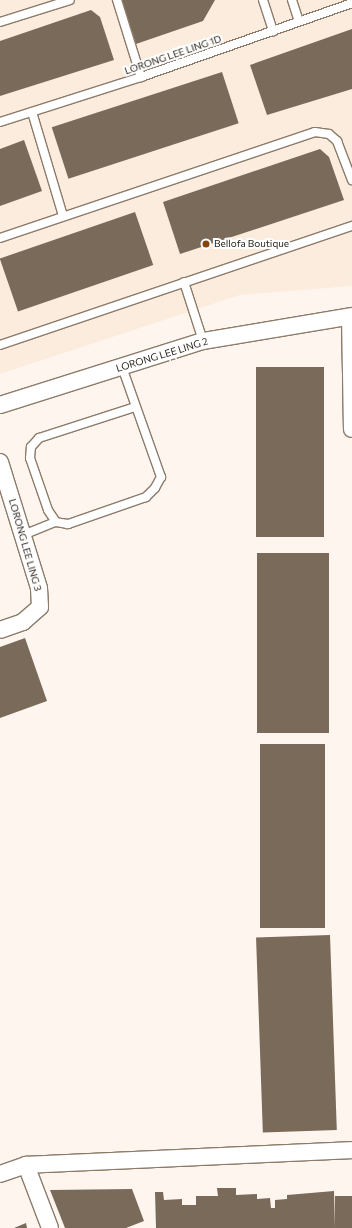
<!DOCTYPE html>
<html>
<head>
<meta charset="utf-8">
<style>
  body { margin:0 }
  #map { position:relative; width:352px; height:1228px; overflow:hidden; background:#fef6ee; font-family:Commissioner,sans-serif }
  div>[style] { position:absolute }
  .built>* { inset:0; background:#fbecdd }
  .building>* { inset:0; background:#7a6a59; transform-origin:0 0 }
  .roads { filter:drop-shadow(1px 0 #8c7b6a) drop-shadow(-1px 0 #8c7b6a) drop-shadow(0 1px #8c7b6a) drop-shadow(0 -1px #8c7b6a) }
  .lane>* { height:8px; margin:-4px; padding:0 4px; transform-origin:4px; border-radius:4px; background:#fff }
  .street>* { height:16px; margin:-8px; padding:0 8px; transform-origin:8px; border-radius:8px; background:#fff }
  .dots>* { width:11px; height:11px; translate:-50% -50%; box-sizing:border-box; border:2px solid #fff; border-radius:50% }
  span { translate:-50% -50%; white-space:nowrap; text-align:center; line-height:1.15; -webkit-text-stroke:4px #fff; paint-order:stroke }
  .street-label { font-size:10px; color:#2b241d }
  .poi-label { font-size:10px; color:#2b241d }
  .left { translate:0 -50%; text-align:left }
</style>
</head>
<body>
<div id="map">
  <div class="built">
    <i style="clip-path:polygon(0 0,352px 0,352px 286px,240px 295px,0 374px)"></i>
  </div>
  <div class="building">
    <i style="clip-path:polygon(122px 0,215px 0,203px 21px,136px 44px)"></i>
    <i style="clip-path:polygon(91px 10px,100px 17px,114px 60px,0 96px,0 41px)"></i>
    <i style="clip-path:polygon(352px 29px,352px 89px,267px 115px,250px 65px)"></i>
    <i style="left:222px;top:72px;width:54px;height:179px;rotate:72deg"></i>
    <i style="clip-path:polygon(24px 140px,42px 191px,0 206px,0 149px)"></i>
    <i style="clip-path:polygon(320px 149px,329px 157px,344px 200px,180px 254px,163px 202px)"></i>
    <i style="left:135px;top:212px;width:56px;height:143px;rotate:71deg"></i>
    <i style="left:324px;top:367px;width:170px;height:68px;rotate:90deg"></i>
    <i style="left:257px;top:553px;width:72px;height:180px"></i>
    <i style="clip-path:polygon(25px 638px,47px 701px,0 718px,0 647px)"></i>
    <i style="left:325px;top:744px;width:184px;height:65px;rotate:90deg"></i>
    <i style="left:330px;top:935px;width:195px;height:74px;rotate:88deg"></i>
    <i style="clip-path:polygon(217px 1188px,236px 1188px,236px 1195px,257px 1194px,257px 1199px,270px 1198px,271px 1208px,275px 1208px,275px 1200px,287px 1199px,287px 1195px,334px 1191px,335px 1228px,156px 1228px,155px 1192px,163px 1192px,164px 1200px,182px 1199px,182px 1205px,196px 1205px,196px 1196px,218px 1196px)"></i>
    <i style="clip-path:polygon(132px 1189px,144px 1221px,126px 1228px,65px 1228px,50px 1190px)"></i>
    <i style="left:352px;top:1196px;width:32px;height:17px;rotate:90deg"></i>
    <i style="clip-path:polygon(26px 1223px,27px 1228px,14px 1228px)"></i>
  </div>
  <div class="roads">
    <div class="lane">
      <i style="left:117px;top:0;width:81px;rotate:72.7deg"></i>
      <i style="left:263px;top:0;width:33px;rotate:72deg"></i>
      <i style="left:292px;top:0;width:22px;rotate:72deg"></i>
      <i style="left:0;top:22px;width:73px;rotate:-17.4deg"></i>
      <i style="left:32px;top:112px;width:109px;rotate:73.4deg"></i>
      <i style="left:0;top:122px;width:148px;rotate:-17.7deg"></i>
      <i style="left:141px;top:77px;width:224px;rotate:-19.3deg"></i>
      <i style="left:0;top:238px;width:332px;rotate:-18.6deg"></i>
      <i style="left:315px;top:132px;width:14px;rotate:8deg"></i>
      <i style="left:329px;top:134px;width:11px;rotate:41deg"></i>
      <i style="left:337px;top:141px;width:42px;rotate:69deg"></i>
      <i style="left:184px;top:282px;width:62px;rotate:72.1deg"></i>
      <i style="left:0;top:345px;width:372px;rotate:-18.7deg"></i>
      <i style="left:122px;top:367px;width:117px;rotate:70.5deg"></i>
      <i style="left:161px;top:477px;width:13px;rotate:119deg"></i>
      <i style="left:155px;top:488px;width:13px;rotate:135deg"></i>
      <i style="left:146px;top:497px;width:83px;rotate:160.9deg"></i>
      <i style="left:68px;top:524px;width:12px;rotate:-171deg"></i>
      <i style="left:56px;top:522px;width:14px;rotate:-124deg"></i>
      <i style="left:48px;top:510px;width:55px;rotate:-109.1deg"></i>
      <i style="left:30px;top:458px;width:11px;rotate:-85deg"></i>
      <i style="left:31px;top:447px;width:12px;rotate:-48deg"></i>
      <i style="left:39px;top:438px;width:101px;rotate:-17.9deg"></i>
      <i style="left:23px;top:535px;width:35px;rotate:-22deg"></i>
    </div>
    <div class="street">
      <i style="left:350px;top:317px;width:112px;rotate:89deg"></i>
      <i style="left:0;top:405px;width:213px;rotate:-17.5deg"></i>
      <i style="left:203px;top:341px;width:151px;rotate:-9.5deg"></i>
      <i style="left:0;top:462px;width:132px;rotate:72.8deg"></i>
      <i style="left:39px;top:588px;width:19px;rotate:87deg"></i>
      <i style="left:40px;top:607px;width:23px;rotate:139deg"></i>
      <i style="left:23px;top:622px;width:24px;rotate:161deg"></i>
      <i style="left:26px;top:1165px;width:67px;rotate:69.1deg"></i>
      <i style="left:0;top:1174px;width:28px;rotate:-19deg"></i>
      <i style="left:26px;top:1165px;width:326px;rotate:-2.6deg"></i>
    </div>
  </div>
  <div class="dots">
    <i style="left:206px;top:244px;background:#85450b"></i>
  </div>
  <div class="street-label">
    <span style="left:173px;top:55px;rotate:-19deg">LORONG LEE LING 1D</span>
    <span style="left:162px;top:355px;rotate:-17deg">LORONG LEE LING 2</span>
    <span style="left:25px;top:545px;rotate:74deg">LORONG LEE LING 3</span>
  </div>
  <div class="poi-label">
    <span class="left" style="left:214px;top:244px">Bellofa Boutique</span>
  </div>
</div>
</body>
</html>
